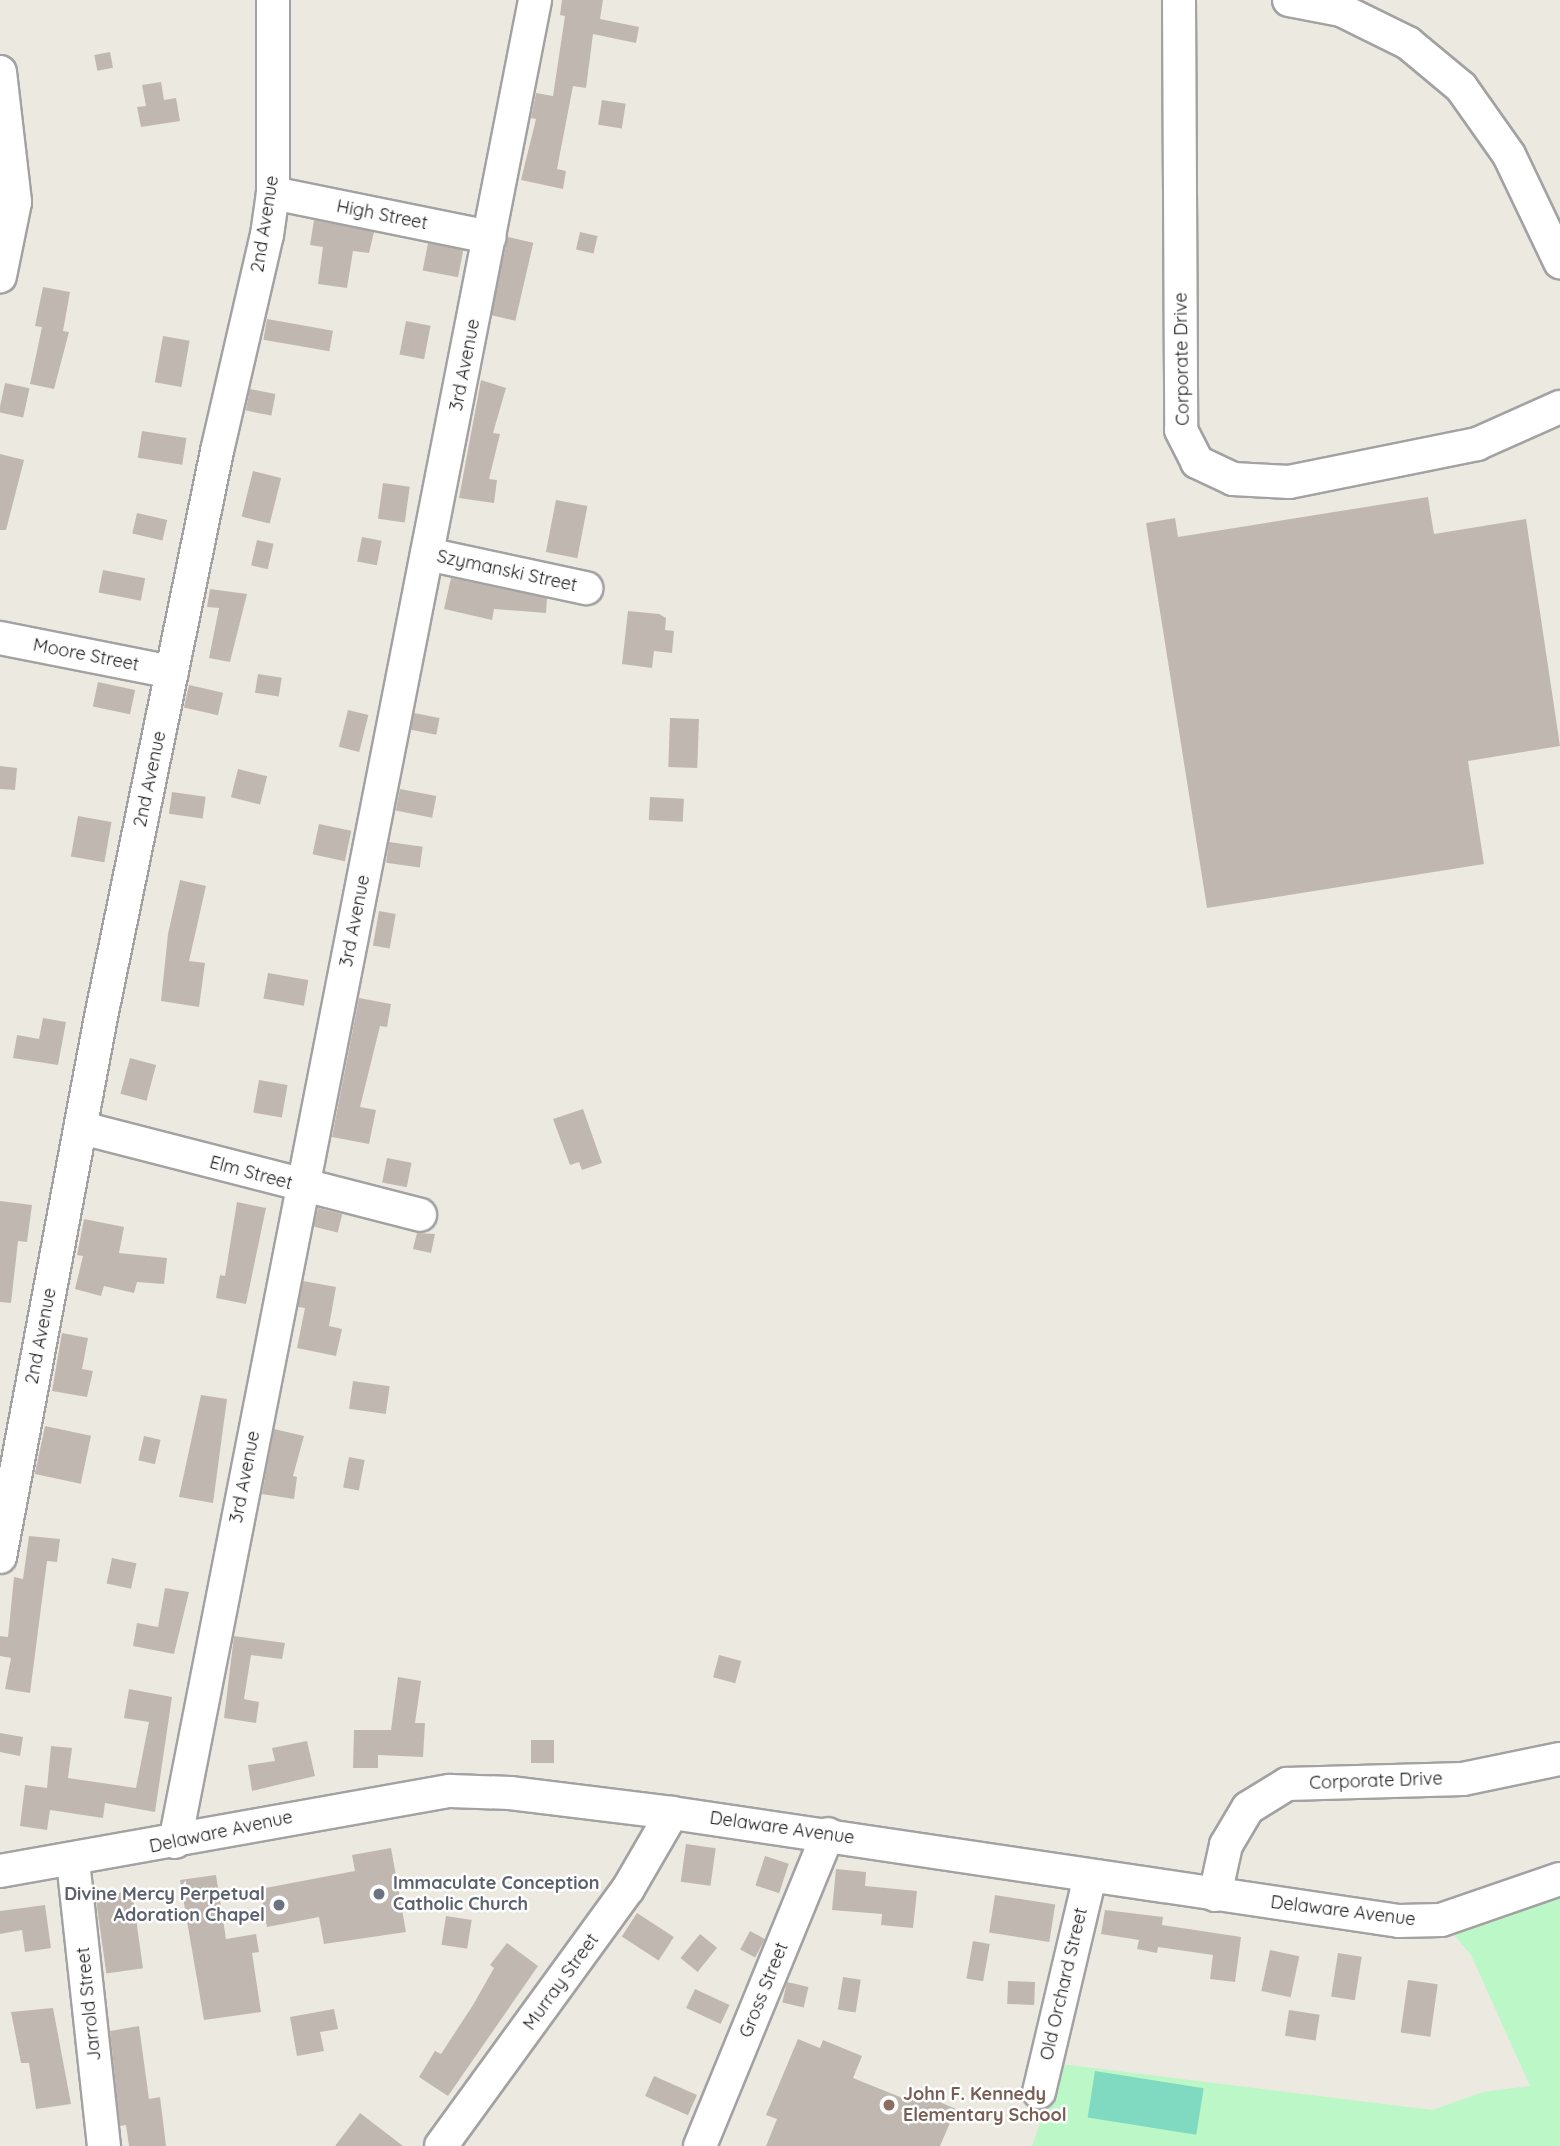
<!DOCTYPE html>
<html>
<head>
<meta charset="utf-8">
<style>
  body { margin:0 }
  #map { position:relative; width:1560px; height:2146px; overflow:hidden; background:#ece9e0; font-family:Quicksand,sans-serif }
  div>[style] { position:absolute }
  .park>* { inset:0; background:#bcf7c7 }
  .pitch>* { inset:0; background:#7fdac1; transform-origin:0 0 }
  .building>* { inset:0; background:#c0b8b0; transform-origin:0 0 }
  .roads { filter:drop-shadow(2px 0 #a2a2a2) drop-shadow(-2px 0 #a2a2a2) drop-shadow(0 2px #a2a2a2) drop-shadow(0 -2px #a2a2a2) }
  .minor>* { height:32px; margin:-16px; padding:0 16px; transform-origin:16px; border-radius:16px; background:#fff }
  .dots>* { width:19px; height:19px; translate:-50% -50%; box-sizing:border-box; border:4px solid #fff; border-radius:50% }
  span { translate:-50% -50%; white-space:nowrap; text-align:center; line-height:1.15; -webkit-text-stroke:5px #fff; paint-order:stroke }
  .street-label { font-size:18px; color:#1b1b1b }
  .worship-label { font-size:18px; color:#5b616d; font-weight:700 }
  .left { translate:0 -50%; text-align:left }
  .right { translate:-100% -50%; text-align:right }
  .education-label { font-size:18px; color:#785e54; font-weight:700 }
</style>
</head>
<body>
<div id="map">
  <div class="park">
    <i style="clip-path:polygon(1560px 1879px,1560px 2146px,1032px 2146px,1061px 2064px,1432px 2110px,1483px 2092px,1530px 2086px,1471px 1955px,1441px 1920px)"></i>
  </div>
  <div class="pitch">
    <i style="left:1095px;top:2071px;width:110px;height:47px;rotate:9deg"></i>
  </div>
  <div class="building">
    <i style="clip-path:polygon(562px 0,603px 0,600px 19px,639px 27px,636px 43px,593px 34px,586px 88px,573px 86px,557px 169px,566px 171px,563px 189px,521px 180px,536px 119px,531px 118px,536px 93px,553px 96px,565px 16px,560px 15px)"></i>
    <i style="left:110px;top:52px;width:16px;height:16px;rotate:79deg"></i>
    <i style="clip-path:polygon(161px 82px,164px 100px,176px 98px,180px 121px,141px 127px,137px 107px,146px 106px,142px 85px)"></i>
    <i style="left:602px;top:100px;width:24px;height:25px;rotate:9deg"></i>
    <i style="clip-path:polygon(314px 220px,374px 232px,369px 253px,353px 251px,347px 288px,318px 284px,323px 247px,310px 245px)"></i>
    <i style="left:580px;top:232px;width:18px;height:18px;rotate:13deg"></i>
    <i style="left:508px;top:237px;width:26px;height:80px;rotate:13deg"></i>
    <i style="left:428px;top:243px;width:36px;height:28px;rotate:11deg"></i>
    <i style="clip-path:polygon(43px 287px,70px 292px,63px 331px,69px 332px,54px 389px,30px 384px,42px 327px,35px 326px)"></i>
    <i style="left:267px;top:319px;width:67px;height:21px;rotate:10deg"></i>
    <i style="left:406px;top:321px;width:25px;height:34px;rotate:11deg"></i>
    <i style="left:163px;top:336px;width:27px;height:47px;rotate:10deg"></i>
    <i style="clip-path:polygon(481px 380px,506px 388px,493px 433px,500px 434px,489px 479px,497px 480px,494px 503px,459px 498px)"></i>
    <i style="left:5px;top:383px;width:25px;height:30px;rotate:12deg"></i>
    <i style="left:250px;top:389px;width:26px;height:22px;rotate:11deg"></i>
    <i style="left:142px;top:431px;width:45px;height:27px;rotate:9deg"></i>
    <i style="clip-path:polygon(0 454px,24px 460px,6px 530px,0 530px)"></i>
    <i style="left:253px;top:471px;width:29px;height:47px;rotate:14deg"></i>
    <i style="left:383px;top:483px;width:27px;height:36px;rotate:8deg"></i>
    <i style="clip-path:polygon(1428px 497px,1434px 534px,1526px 519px,1560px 746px,1468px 761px,1484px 864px,1207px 908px,1146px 523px,1175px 518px,1178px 537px)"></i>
    <i style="left:556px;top:500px;width:32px;height:53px;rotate:11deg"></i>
    <i style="left:137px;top:513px;width:31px;height:21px;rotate:13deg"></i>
    <i style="left:362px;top:537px;width:20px;height:25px;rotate:11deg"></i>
    <i style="left:257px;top:540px;width:17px;height:26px;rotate:13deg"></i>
    <i style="left:103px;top:570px;width:43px;height:23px;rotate:11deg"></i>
    <i style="clip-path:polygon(451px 578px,547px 598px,546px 613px,494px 609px,492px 620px,444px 609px)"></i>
    <i style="clip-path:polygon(210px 589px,247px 594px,230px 662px,209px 658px,219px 608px,207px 607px)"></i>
    <i style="clip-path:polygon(628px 611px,659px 614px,666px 618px,665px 630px,674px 631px,672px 653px,654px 651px,652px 668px,622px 664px)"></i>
    <i style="left:258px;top:674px;width:24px;height:19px;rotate:9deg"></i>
    <i style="left:98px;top:682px;width:38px;height:25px;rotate:12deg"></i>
    <i style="left:189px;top:685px;width:35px;height:23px;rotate:13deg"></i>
    <i style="left:348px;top:710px;width:21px;height:38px;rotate:14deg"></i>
    <i style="left:414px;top:713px;width:26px;height:17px;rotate:11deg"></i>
    <i style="left:670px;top:718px;width:29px;height:49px;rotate:2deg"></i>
    <i style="clip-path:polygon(0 766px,17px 768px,15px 790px,0 789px)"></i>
    <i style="left:238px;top:769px;width:30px;height:29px;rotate:14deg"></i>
    <i style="left:400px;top:789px;width:37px;height:22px;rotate:11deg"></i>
    <i style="left:172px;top:792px;width:34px;height:22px;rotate:8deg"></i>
    <i style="left:650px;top:797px;width:34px;height:23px;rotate:3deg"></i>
    <i style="left:78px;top:816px;width:34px;height:41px;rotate:10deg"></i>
    <i style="left:319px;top:824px;width:33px;height:31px;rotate:12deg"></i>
    <i style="left:389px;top:842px;width:34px;height:21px;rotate:8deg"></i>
    <i style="clip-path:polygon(180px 880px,206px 886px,189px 961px,205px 963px,199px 1007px,161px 1001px,168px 934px)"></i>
    <i style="left:379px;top:911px;width:17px;height:35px;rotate:10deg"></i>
    <i style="left:268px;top:973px;width:41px;height:26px;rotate:10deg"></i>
    <i style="clip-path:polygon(359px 998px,391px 1004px,387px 1027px,380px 1026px,360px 1107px,376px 1110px,369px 1144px,332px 1137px)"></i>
    <i style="clip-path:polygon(43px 1018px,66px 1022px,58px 1065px,13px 1058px,17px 1035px,39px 1039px)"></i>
    <i style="left:130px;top:1058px;width:27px;height:37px;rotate:15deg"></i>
    <i style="left:259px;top:1080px;width:29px;height:33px;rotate:10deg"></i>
    <i style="clip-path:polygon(583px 1109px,602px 1163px,582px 1170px,579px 1162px,570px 1165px,553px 1119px)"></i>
    <i style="left:387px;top:1158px;width:25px;height:25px;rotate:11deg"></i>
    <i style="clip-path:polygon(0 1201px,32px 1205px,27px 1242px,18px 1241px,11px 1303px,0 1302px)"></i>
    <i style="clip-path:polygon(237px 1202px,266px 1208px,246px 1304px,216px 1298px,220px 1275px,225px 1276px)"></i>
    <i style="left:318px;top:1208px;width:25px;height:19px;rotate:14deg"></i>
    <i style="clip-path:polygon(84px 1219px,124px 1227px,119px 1253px,167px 1258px,164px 1284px,137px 1282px,134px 1293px,104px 1286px,101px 1296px,75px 1289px,83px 1256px,77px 1255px)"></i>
    <i style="clip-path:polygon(417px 1233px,435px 1234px,431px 1253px,413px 1249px)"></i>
    <i style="clip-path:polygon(303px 1281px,336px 1287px,329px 1326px,342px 1329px,336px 1356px,297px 1348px,305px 1308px,298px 1307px)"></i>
    <i style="clip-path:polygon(62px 1333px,88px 1338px,82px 1369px,93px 1371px,87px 1397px,52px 1391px)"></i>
    <i style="left:353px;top:1381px;width:37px;height:28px;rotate:8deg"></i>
    <i style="clip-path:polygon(201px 1395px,227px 1399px,213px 1503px,179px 1497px)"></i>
    <i style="left:45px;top:1426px;width:47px;height:49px;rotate:12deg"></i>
    <i style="clip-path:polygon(274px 1429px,304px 1436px,293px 1476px,297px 1477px,294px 1499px,262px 1494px)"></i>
    <i style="left:144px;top:1436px;width:17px;height:25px;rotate:13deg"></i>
    <i style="left:349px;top:1457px;width:16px;height:31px;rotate:11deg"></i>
    <i style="clip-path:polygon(29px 1536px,60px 1539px,57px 1562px,47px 1561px,30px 1693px,5px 1689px,11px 1658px,0 1656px,0 1636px,8px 1637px,14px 1577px,23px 1579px)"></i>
    <i style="left:112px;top:1558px;width:25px;height:26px;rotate:12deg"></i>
    <i style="clip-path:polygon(165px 1588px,189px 1592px,174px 1654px,133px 1646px,137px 1623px,158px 1627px)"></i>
    <i style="clip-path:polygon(234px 1636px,285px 1643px,282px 1659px,251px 1655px,244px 1699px,259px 1702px,256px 1723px,224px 1718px)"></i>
    <i style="left:719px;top:1655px;width:23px;height:23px;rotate:15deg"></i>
    <i style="clip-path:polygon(398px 1677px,421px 1681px,415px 1723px,425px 1723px,423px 1757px,378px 1755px,378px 1768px,353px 1768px,354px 1730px,391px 1730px)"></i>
    <i style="clip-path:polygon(129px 1689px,172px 1697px,155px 1812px,105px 1803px,103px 1818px,50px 1810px,47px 1830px,20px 1826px,25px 1785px,47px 1788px,51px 1746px,72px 1748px,68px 1778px,136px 1788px,149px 1722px,124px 1718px)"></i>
    <i style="clip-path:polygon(0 1733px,23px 1737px,20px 1756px,0 1752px)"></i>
    <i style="left:531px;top:1740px;width:23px;height:23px"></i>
    <i style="clip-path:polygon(307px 1741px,315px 1776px,252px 1791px,248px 1765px,275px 1761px,272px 1748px)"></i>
    <i style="left:686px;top:1844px;width:30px;height:38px;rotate:8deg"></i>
    <i style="clip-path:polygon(391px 1848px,406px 1932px,324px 1944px,319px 1917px,267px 1927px,260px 1889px,355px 1871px,352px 1855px)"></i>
    <i style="left:765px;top:1856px;width:25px;height:31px;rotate:18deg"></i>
    <i style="clip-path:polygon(836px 1869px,866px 1872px,865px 1886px,917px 1891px,913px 1928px,881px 1925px,882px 1914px,832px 1910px)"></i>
    <i style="clip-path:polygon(216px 1875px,226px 1939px,256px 1934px,259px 1952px,252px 1953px,261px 2012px,204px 2020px,180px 1880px)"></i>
    <i style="left:132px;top:1890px;width:79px;height:37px;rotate:82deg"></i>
    <i style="left:995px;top:1895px;width:61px;height:38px;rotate:9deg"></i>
    <i style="clip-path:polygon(45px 1905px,51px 1948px,25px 1952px,22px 1930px,0 1934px,0 1911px)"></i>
    <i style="clip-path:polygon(1105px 1910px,1163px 1917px,1162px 1925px,1241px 1937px,1235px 1982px,1210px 1979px,1213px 1955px,1158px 1947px,1157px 1953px,1137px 1949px,1139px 1940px,1101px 1934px)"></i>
    <i style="left:637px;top:1913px;width:44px;height:28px;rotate:33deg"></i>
    <i style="left:446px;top:1916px;width:26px;height:29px;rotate:9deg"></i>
    <i style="left:750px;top:1931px;width:17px;height:21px;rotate:28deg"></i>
    <i style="left:700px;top:1934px;width:22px;height:31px;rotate:39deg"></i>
    <i style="left:973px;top:1941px;width:17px;height:38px;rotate:10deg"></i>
    <i style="clip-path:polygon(507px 1943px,538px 1966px,448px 2096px,419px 2077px,435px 2051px,441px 2054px,473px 2005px,494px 1968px,490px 1965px)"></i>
    <i style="left:1270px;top:1950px;width:30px;height:42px;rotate:12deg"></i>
    <i style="left:1338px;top:1953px;width:24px;height:44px;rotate:9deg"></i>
    <i style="left:843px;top:1977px;width:18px;height:33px;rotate:9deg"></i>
    <i style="left:1408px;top:1980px;width:30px;height:53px;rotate:8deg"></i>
    <i style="left:1008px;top:1981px;width:27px;height:23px;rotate:2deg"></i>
    <i style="left:787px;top:1982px;width:22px;height:21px;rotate:13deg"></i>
    <i style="left:695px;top:1989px;width:38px;height:21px;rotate:25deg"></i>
    <i style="clip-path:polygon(53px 2008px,71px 2104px,36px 2109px,29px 2063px,21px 2063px,11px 2012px)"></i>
    <i style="clip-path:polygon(334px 2009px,338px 2029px,320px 2032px,324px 2051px,297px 2056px,290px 2017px)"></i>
    <i style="left:1289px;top:2010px;width:31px;height:26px;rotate:9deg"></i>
    <i style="clip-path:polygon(139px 2026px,149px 2099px,160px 2097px,166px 2146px,129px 2146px,126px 2125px,120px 2126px,110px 2031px)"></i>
    <i style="clip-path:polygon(798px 2039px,820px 2048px,823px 2040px,862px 2056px,853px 2078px,905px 2099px,909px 2089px,956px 2109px,940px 2146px,766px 2146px,777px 2119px,766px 2115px)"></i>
    <i style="left:654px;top:2076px;width:47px;height:22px;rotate:24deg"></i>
    <i style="clip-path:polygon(360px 2113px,403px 2146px,335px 2146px)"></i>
  </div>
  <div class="roads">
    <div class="minor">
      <i style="left:1179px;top:0;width:430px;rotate:89.7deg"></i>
      <i style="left:1181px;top:430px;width:36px;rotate:63deg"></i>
      <i style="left:1197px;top:462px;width:40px;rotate:25deg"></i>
      <i style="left:1233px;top:479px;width:56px;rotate:3.1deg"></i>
      <i style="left:1289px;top:482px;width:192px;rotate:-11.4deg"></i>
      <i style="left:1477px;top:444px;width:91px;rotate:-24deg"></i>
      <i style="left:1289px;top:0;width:53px;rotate:10.9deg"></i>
      <i style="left:1341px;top:10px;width:75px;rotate:26.2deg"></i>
      <i style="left:1408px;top:43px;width:69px;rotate:39.7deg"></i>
      <i style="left:1461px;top:87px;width:83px;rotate:54.8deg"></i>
      <i style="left:1509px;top:155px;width:119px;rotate:64.5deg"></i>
      <i style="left:0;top:72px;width:131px;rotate:83.4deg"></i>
      <i style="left:15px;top:202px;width:76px;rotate:101.5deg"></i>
      <i style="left:273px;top:193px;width:221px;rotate:11.5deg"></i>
      <i style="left:427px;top:554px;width:163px;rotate:12.1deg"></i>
      <i style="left:0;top:638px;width:175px;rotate:11.2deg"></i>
      <i style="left:82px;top:1128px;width:349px;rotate:14.4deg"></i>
      <i style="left:0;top:1557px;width:544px;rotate:-79.41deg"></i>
      <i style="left:100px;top:1022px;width:583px;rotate:-78.42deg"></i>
      <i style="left:217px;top:451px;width:222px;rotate:-77deg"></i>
      <i style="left:267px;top:235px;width:42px;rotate:-81.9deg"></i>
      <i style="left:273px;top:193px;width:193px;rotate:-90deg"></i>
      <i style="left:175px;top:1842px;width:1877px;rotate:-78.94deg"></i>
      <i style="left:73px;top:1861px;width:287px;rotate:83.8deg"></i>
      <i style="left:0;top:1871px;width:457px;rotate:-10.1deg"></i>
      <i style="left:450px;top:1791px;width:60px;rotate:1.9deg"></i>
      <i style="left:510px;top:1793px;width:163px;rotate:7deg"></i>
      <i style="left:672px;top:1813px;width:735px;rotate:8.45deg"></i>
      <i style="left:1399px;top:1921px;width:42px;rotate:-1.4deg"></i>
      <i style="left:1441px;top:1920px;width:126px;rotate:-19deg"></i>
      <i style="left:1215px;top:1895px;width:51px;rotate:-77.6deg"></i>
      <i style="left:1226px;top:1845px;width:43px;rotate:-59.3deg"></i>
      <i style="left:1248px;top:1808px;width:46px;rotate:-31.6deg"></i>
      <i style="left:1287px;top:1784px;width:176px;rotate:-1.6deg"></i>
      <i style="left:1463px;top:1779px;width:99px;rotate:-11.7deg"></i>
      <i style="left:1039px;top:2092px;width:221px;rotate:-76.7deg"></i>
      <i style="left:441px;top:2146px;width:318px;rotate:-54deg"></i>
      <i style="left:628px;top:1889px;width:88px;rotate:-59.9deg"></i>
      <i style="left:700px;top:2146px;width:337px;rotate:-67.7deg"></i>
    </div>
  </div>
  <div class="dots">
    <i style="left:379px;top:1894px;background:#6b7280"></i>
    <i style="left:279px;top:1905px;background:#6b7280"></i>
    <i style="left:889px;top:2105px;background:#8d6e63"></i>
  </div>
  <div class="street-label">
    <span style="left:382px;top:215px;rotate:11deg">High Street</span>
    <span style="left:265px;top:224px;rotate:-81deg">2nd Avenue</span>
    <span style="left:1182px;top:359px;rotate:-91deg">Corporate Drive</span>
    <span style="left:465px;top:365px;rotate:-79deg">3rd Avenue</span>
    <span style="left:507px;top:571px;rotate:12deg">Szymanski Street</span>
    <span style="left:86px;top:655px;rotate:11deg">Moore Street</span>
    <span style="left:150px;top:779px;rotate:-78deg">2nd Avenue</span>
    <span style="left:355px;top:921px;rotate:-79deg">3rd Avenue</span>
    <span style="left:251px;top:1173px;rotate:15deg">Elm Street</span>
    <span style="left:41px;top:1336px;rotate:-79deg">2nd Avenue</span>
    <span style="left:245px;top:1477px;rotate:-79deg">3rd Avenue</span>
    <span style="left:1376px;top:1781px;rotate:-2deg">Corporate Drive</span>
    <span style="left:782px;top:1828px;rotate:8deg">Delaware Avenue</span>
    <span style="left:221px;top:1832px;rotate:-12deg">Delaware Avenue</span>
    <span style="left:1343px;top:1911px;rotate:7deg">Delaware Avenue</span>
    <span style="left:561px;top:1982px;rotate:-54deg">Murray Street</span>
    <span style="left:1064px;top:1984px;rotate:-77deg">Old Orchard Street</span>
    <span style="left:764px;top:1990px;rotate:-68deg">Gross Street</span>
    <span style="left:89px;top:2004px;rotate:-96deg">Jarrold Street</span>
  </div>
  <div class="worship-label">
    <span class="left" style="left:393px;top:1894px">Immaculate Conception<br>Catholic Church</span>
    <span class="right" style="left:265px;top:1905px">Divine Mercy Perpetual<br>Adoration Chapel</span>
  </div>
  <div class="education-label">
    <span class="left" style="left:903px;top:2105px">John F. Kennedy<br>Elementary School</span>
  </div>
</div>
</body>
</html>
